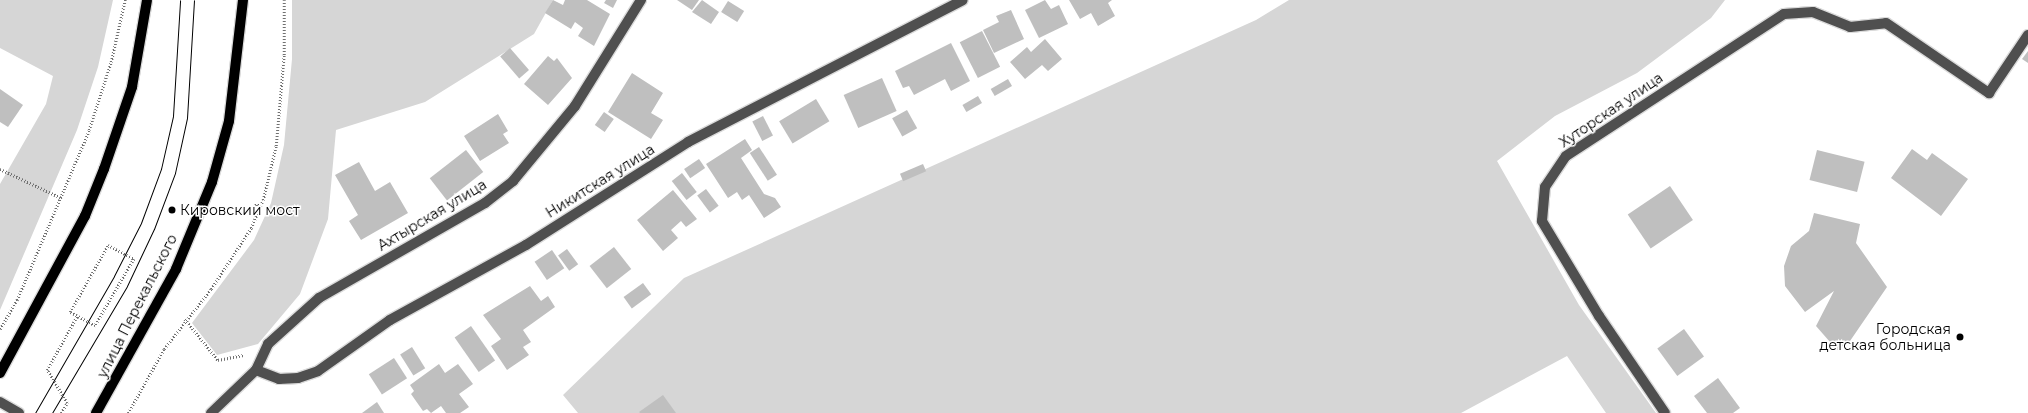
<!DOCTYPE html>
<html>
<head>
<meta charset="utf-8">
<style>
  body { margin:0 }
  #map { position:relative; width:2028px; height:413px; overflow:hidden; background:#fff; font-family:Montserrat,sans-serif }
  div>[style] { position:absolute }
  .green>* { inset:0; background:#d6d6d6 }
  .building>* { inset:0; background:#bfbfbf; transform-origin:0 0 }
  .path>* { height:2.5px; margin-top:-1.25px; transform-origin:0; background:repeating-linear-gradient(90deg,#717171 0 1px,transparent 0 3px) }
  .roads { filter:drop-shadow(1px 0 #dbdbdb) drop-shadow(-1px 0 #dbdbdb) drop-shadow(0 1px #dbdbdb) drop-shadow(0 -1px #dbdbdb) }
  .minor>* { height:10px; margin:-5px; padding:0 5px; transform-origin:5px; border-radius:5px; background:#4f4f4f }
  .major>* { height:10px; margin:-5px; padding:0 5px; transform-origin:5px; border-radius:5px; background:#000 }
  .tram>* { height:1px; margin:-0.5px; padding:0 0.5px; transform-origin:0.5px; border-radius:0.5px; background:#000 }
  .dots>* { width:11px; height:11px; translate:-50% -50%; box-sizing:border-box; border:2px solid #fff; border-radius:50% }
  span { translate:-50% -50%; white-space:nowrap; text-align:center; line-height:1.15; -webkit-text-stroke:3px #fff; paint-order:stroke }
  .street-label { font-size:14px; color:#000 }
  .poi-label { font-size:14px; color:#000 }
  .left { translate:0 -50%; text-align:left }
  .right { translate:-100% -50%; text-align:right }
</style>
</head>
<body>
<div id="map">
  <div class="green">
    <i style="clip-path:polygon(0 0,113px 0,98px 67px,77px 130px,0 310px,0 184px,46px 104px,53px 76px,0 48px)"></i>
    <i style="clip-path:polygon(292px 0,553px 0,534px 34px,425px 102px,336px 130px,328px 219px,300px 294px,258px 344px,217px 355px,192px 323px,254px 240px,271px 203px,284px 145px,292px 59px)"></i>
    <i style="clip-path:polygon(1289px 0,1725px 0,1711px 18px,1637px 73px,1555px 116px,1497px 161px,1579px 305px,1656px 413px,1606px 413px,1567px 356px,1461px 413px,578px 413px,563px 395px,684px 278px,1256px 20px)"></i>
  </div>
  <div class="building">
    <i style="clip-path:polygon(553px 0,563px 5px,565px 0,587px 0,610px 14px,594px 46px,578px 36px,583px 28px,575px 22px,571px 29px,545px 13px)"></i>
    <i style="clip-path:polygon(606px 0,617px 0,613px 8px,604px 3px)"></i>
    <i style="clip-path:polygon(677px 0,699px 0,692px 10px)"></i>
    <i style="clip-path:polygon(702px 0,719px 12px,711px 24px,692px 12px)"></i>
    <i style="clip-path:polygon(1045px 0,1051px 9px,1059px 5px,1068px 24px,1039px 38px,1025px 10px)"></i>
    <i style="clip-path:polygon(1069px 0,1112px 0,1108px 3px,1115px 16px,1098px 26px,1091px 13px,1080px 19px)"></i>
    <i style="left:728px;top:1px;width:19px;height:13px;rotate:32deg"></i>
    <i style="clip-path:polygon(1011px 10px,1024px 39px,994px 53px,983px 30px,999px 22px,996px 16px)"></i>
    <i style="left:982px;top:31px;width:40px;height:25px;rotate:63deg"></i>
    <i style="clip-path:polygon(1045px 39px,1062px 59px,1048px 71px,1042px 65px,1025px 79px,1010px 62px,1027px 47px,1031px 52px)"></i>
    <i style="clip-path:polygon(951px 43px,970px 81px,951px 91px,945px 79px,914px 95px,909px 86px,903px 88px,895px 71px)"></i>
    <i style="left:510px;top:48px;width:29px;height:13px;rotate:49deg"></i>
    <i style="clip-path:polygon(2028px 51px,2028px 63px,2022px 59px)"></i>
    <i style="clip-path:polygon(548px 56px,554px 61px,557px 58px,572px 78px,548px 105px,524px 84px)"></i>
    <i style="clip-path:polygon(632px 73px,663px 93px,651px 113px,663px 120px,651px 139px,608px 112px)"></i>
    <i style="left:882px;top:78px;width:36px;height:42px;rotate:66deg"></i>
    <i style="left:1008px;top:79px;width:8px;height:20px;rotate:60deg"></i>
    <i style="clip-path:polygon(0 89px,23px 105px,8px 127px,0 122px)"></i>
    <i style="left:978px;top:96px;width:8px;height:18px;rotate:60deg"></i>
    <i style="left:816px;top:99px;width:26px;height:43px;rotate:59deg"></i>
    <i style="left:907px;top:110px;width:21px;height:17px;rotate:61deg"></i>
    <i style="left:604px;top:112px;width:12px;height:16px;rotate:35deg"></i>
    <i style="clip-path:polygon(498px 114px,508px 131px,503px 134px,509px 143px,480px 161px,464px 136px)"></i>
    <i style="left:763px;top:116px;width:22px;height:12px;rotate:63deg"></i>
    <i style="clip-path:polygon(745px 139px,752px 150px,741px 158px,764px 194px,775px 198px,781px 207px,764px 218px,749px 195px,742px 200px,737px 192px,728px 198px,706px 164px)"></i>
    <i style="left:759px;top:147px;width:33px;height:11px;rotate:57deg"></i>
    <i style="clip-path:polygon(1912px 149px,1927px 160px,1932px 153px,1968px 179px,1941px 216px,1891px 178px)"></i>
    <i style="left:466px;top:150px;width:28px;height:46px;rotate:52deg"></i>
    <i style="left:1817px;top:150px;width:49px;height:31px;rotate:14deg"></i>
    <i style="left:699px;top:159px;width:11px;height:18px;rotate:56deg"></i>
    <i style="clip-path:polygon(359px 162px,375px 191px,390px 182px,408px 213px,361px 240px,349px 221px,358px 215px,335px 175px)"></i>
    <i style="left:923px;top:164px;width:8px;height:25px;rotate:67deg"></i>
    <i style="left:682px;top:173px;width:24px;height:13px;rotate:52deg"></i>
    <i style="left:1670px;top:186px;width:41px;height:51px;rotate:56deg"></i>
    <i style="left:706px;top:189px;width:21px;height:11px;rotate:53deg"></i>
    <i style="clip-path:polygon(673px 190px,697px 219px,686px 227px,681px 221px,671px 230px,678px 238px,663px 251px,637px 220px)"></i>
    <i style="clip-path:polygon(1814px 213px,1860px 224px,1856px 243px,1887px 287px,1850px 341px,1837px 350px,1816px 326px,1834px 291px,1805px 312px,1785px 286px,1784px 266px,1791px 246px,1809px 231px)"></i>
    <i style="left:614px;top:247px;width:28px;height:31px;rotate:52deg"></i>
    <i style="left:567px;top:249px;width:19px;height:11px;rotate:54deg"></i>
    <i style="left:552px;top:250px;width:22px;height:21px;rotate:56deg"></i>
    <i style="left:643px;top:283px;width:14px;height:24px;rotate:54deg"></i>
    <i style="clip-path:polygon(530px 286px,541px 301px,548px 296px,555px 307px,523px 330px,531px 342px,523px 347px,529px 355px,507px 370px,491px 346px,501px 339px,483px 315px)"></i>
    <i style="left:471px;top:326px;width:42px;height:20px;rotate:55deg"></i>
    <i style="left:1684px;top:329px;width:34px;height:33px;rotate:54deg"></i>
    <i style="left:412px;top:347px;width:25px;height:14px;rotate:58deg"></i>
    <i style="left:394px;top:358px;width:24px;height:30px;rotate:57deg"></i>
    <i style="clip-path:polygon(439px 364px,445px 373px,458px 364px,473px 384px,459px 394px,469px 407px,460px 413px,446px 413px,441px 406px,431px 413px,427px 409px,423px 411px,411px 394px,414px 391px,410px 385px)"></i>
    <i style="clip-path:polygon(1718px 378px,1740px 408px,1733px 413px,1707px 413px,1694px 396px)"></i>
    <i style="clip-path:polygon(663px 395px,676px 413px,640px 413px,639px 412px)"></i>
    <i style="clip-path:polygon(377px 402px,384px 413px,362px 413px)"></i>
  </div>
  <div class="path">
    <i style="left:0;top:169px;width:68px;rotate:25.1deg"></i>
    <i style="left:108px;top:245px;width:30px;rotate:28deg"></i>
    <i style="left:134px;top:259px;width:78px;rotate:120.2deg"></i>
    <i style="left:95px;top:326px;width:29px;rotate:-151deg"></i>
    <i style="left:70px;top:312px;width:77px;rotate:-60.4deg"></i>
    <i style="left:185px;top:319px;width:53px;rotate:51.2deg"></i>
    <i style="left:218px;top:360px;width:26px;rotate:-11deg"></i>
    <i style="left:0;top:329px;width:34px;rotate:-60deg"></i>
    <i style="left:17px;top:300px;width:185px;rotate:-67deg"></i>
    <i style="left:89px;top:130px;width:71px;rotate:-72.1deg"></i>
    <i style="left:111px;top:62px;width:64px;rotate:-77.3deg"></i>
    <i style="left:61px;top:413px;width:12px;rotate:-59deg"></i>
    <i style="left:67px;top:403px;width:39px;rotate:-121deg"></i>
    <i style="left:47px;top:370px;width:62px;rotate:-60.9deg"></i>
    <i style="left:128px;top:413px;width:73px;rotate:-60.6deg"></i>
    <i style="left:164px;top:349px;width:76px;rotate:-51.9deg"></i>
    <i style="left:211px;top:289px;width:73px;rotate:-56.7deg"></i>
    <i style="left:251px;top:228px;width:30px;rotate:-67deg"></i>
    <i style="left:263px;top:200px;width:56px;rotate:-76.5deg"></i>
    <i style="left:276px;top:146px;width:91px;rotate:-85deg"></i>
    <i style="left:284px;top:55px;width:55px;rotate:-90deg"></i>
  </div>
  <div class="roads">
    <div class="minor">
      <i style="left:256px;top:370px;width:25px;rotate:21deg"></i>
      <i style="left:279px;top:379px;width:19px;rotate:-3deg"></i>
      <i style="left:298px;top:378px;width:21px;rotate:-19deg"></i>
      <i style="left:318px;top:371px;width:88px;rotate:-35.3deg"></i>
      <i style="left:390px;top:320px;width:155px;rotate:-28.9deg"></i>
      <i style="left:526px;top:245px;width:192px;rotate:-32.4deg"></i>
      <i style="left:688px;top:142px;width:309px;rotate:-27.3deg"></i>
      <i style="left:256px;top:370px;width:29px;rotate:-65deg"></i>
      <i style="left:268px;top:344px;width:69px;rotate:-42deg"></i>
      <i style="left:319px;top:298px;width:191px;rotate:-29.8deg"></i>
      <i style="left:485px;top:203px;width:36px;rotate:-38deg"></i>
      <i style="left:513px;top:181px;width:97px;rotate:-50.4deg"></i>
      <i style="left:575px;top:106px;width:125px;rotate:-58.1deg"></i>
      <i style="left:0;top:402px;width:22px;rotate:30deg"></i>
      <i style="left:211px;top:413px;width:62px;rotate:-43.7deg"></i>
      <i style="left:1665px;top:413px;width:117px;rotate:-124.2deg"></i>
      <i style="left:1599px;top:316px;width:111px;rotate:-121deg"></i>
      <i style="left:1542px;top:221px;width:34px;rotate:-85deg"></i>
      <i style="left:1545px;top:187px;width:37px;rotate:-56deg"></i>
      <i style="left:1566px;top:156px;width:260px;rotate:-33.1deg"></i>
      <i style="left:1784px;top:14px;width:29px;rotate:-4deg"></i>
      <i style="left:1813px;top:12px;width:40px;rotate:22deg"></i>
      <i style="left:1850px;top:27px;width:36px;rotate:-6deg"></i>
      <i style="left:1886px;top:23px;width:125px;rotate:34.2deg"></i>
      <i style="left:1989px;top:93px;width:70px;rotate:-56.1deg"></i>
    </div>
    <div class="major">
      <i style="left:0;top:373px;width:179px;rotate:-61.6deg"></i>
      <i style="left:85px;top:216px;width:51px;rotate:-68deg"></i>
      <i style="left:104px;top:169px;width:87px;rotate:-71.1deg"></i>
      <i style="left:132px;top:87px;width:88px;rotate:-80.2deg"></i>
      <i style="left:96px;top:413px;width:165px;rotate:-60.9deg"></i>
      <i style="left:176px;top:269px;width:94px;rotate:-67.5deg"></i>
      <i style="left:212px;top:182px;width:63px;rotate:-74.4deg"></i>
      <i style="left:229px;top:121px;width:122px;rotate:-83.4deg"></i>
    </div>
  </div>
  <div class="tram">
    <i style="left:35px;top:413px;width:158px;rotate:-60deg"></i>
    <i style="left:114px;top:276px;width:59px;rotate:-63deg"></i>
    <i style="left:141px;top:223px;width:58px;rotate:-69.7deg"></i>
    <i style="left:161px;top:169px;width:54px;rotate:-77.2deg"></i>
    <i style="left:173px;top:116px;width:116px;rotate:-86.5deg"></i>
    <i style="left:52px;top:413px;width:147px;rotate:-59.4deg"></i>
    <i style="left:127px;top:286px;width:63px;rotate:-64.7deg"></i>
    <i style="left:154px;top:229px;width:60px;rotate:-69.4deg"></i>
    <i style="left:175px;top:173px;width:56px;rotate:-77.7deg"></i>
    <i style="left:187px;top:118px;width:118px;rotate:-86.6deg"></i>
  </div>
  <div class="dots">
    <i style="left:172px;top:210px;background:#000"></i>
    <i style="left:1960px;top:337px;background:#000"></i>
  </div>
  <div class="street-label">
    <span style="left:1611px;top:110px;rotate:-34deg">Хуторская улица</span>
    <span style="left:600px;top:181px;rotate:-32deg">Никитская улица</span>
    <span style="left:432px;top:215px;rotate:-31deg">Ахтырская улица</span>
    <span style="left:137px;top:306px;rotate:-63deg">улица Перекальского</span>
  </div>
  <div class="poi-label">
    <span class="left" style="left:180px;top:210px">Кировский мост</span>
    <span class="right" style="left:1951px;top:337px">Городская<br>детская больница</span>
  </div>
</div>
</body>
</html>
